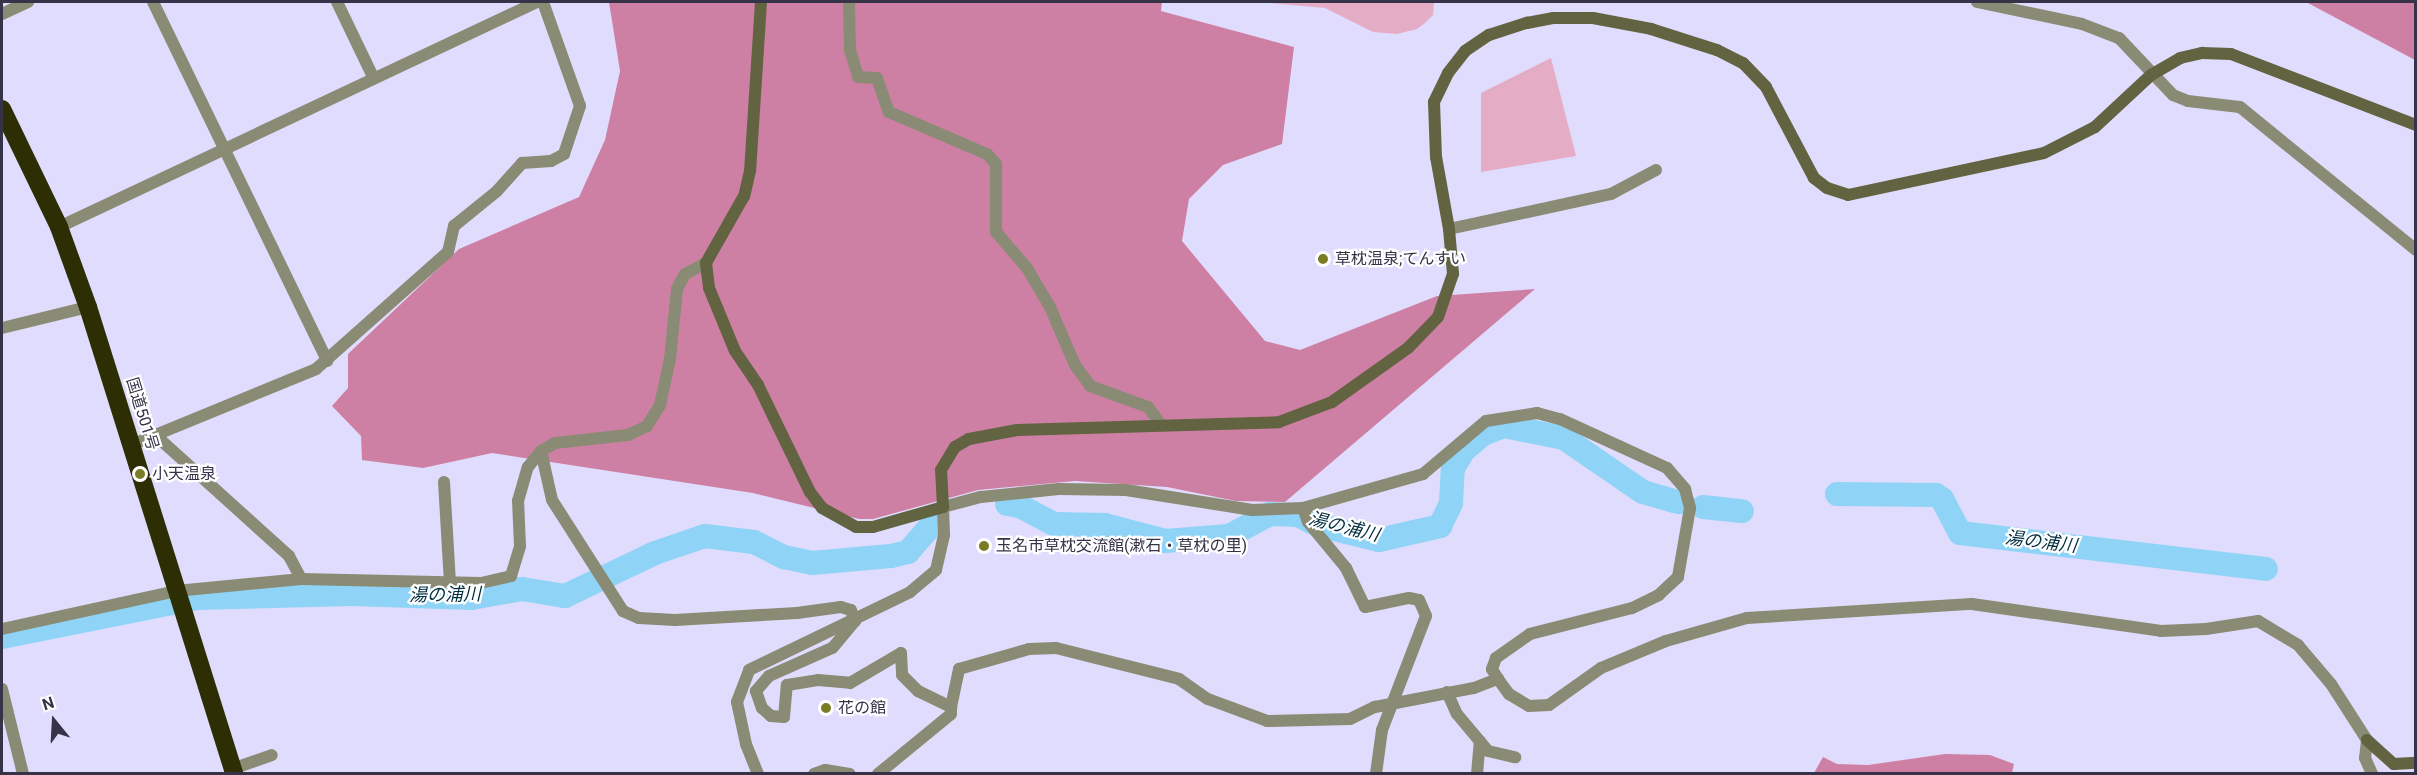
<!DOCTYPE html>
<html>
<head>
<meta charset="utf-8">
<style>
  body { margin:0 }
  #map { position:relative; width:2417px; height:775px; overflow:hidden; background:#e0dcfd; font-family:Roboto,"Noto Sans JP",sans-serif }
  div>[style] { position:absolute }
  .green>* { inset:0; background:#e5adc5 }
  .forest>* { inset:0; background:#ce80a4 }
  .river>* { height:24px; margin:-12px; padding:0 12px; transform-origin:12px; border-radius:12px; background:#8fd4f7 }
  .street>* { height:12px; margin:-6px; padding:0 6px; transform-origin:6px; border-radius:6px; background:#8a8b74 }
  .secondary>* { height:12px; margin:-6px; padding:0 6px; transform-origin:6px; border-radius:6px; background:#616341 }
  .highway>* { height:18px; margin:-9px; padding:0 9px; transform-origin:9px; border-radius:9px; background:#2d2e04 }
  .dots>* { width:16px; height:16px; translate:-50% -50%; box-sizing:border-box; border:3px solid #fff; border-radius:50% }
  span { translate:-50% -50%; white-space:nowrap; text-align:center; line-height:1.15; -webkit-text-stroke:4.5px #fff; paint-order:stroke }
  .poi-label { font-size:16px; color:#363349 }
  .left { translate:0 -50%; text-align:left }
  .street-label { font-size:16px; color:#363349 }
  .water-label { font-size:18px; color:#032e40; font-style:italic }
  .frame { position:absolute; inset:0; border:3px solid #363349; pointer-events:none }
  .north { position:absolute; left:24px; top:691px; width:60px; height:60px; -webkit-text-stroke:4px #fff; paint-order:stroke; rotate:342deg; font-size:16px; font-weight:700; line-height:24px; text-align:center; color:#363349 }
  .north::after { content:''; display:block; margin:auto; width:21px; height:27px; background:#363349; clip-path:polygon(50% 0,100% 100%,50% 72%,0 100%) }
</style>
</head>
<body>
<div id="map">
  <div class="green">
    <i style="clip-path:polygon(1258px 2px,1434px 2px,1433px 15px,1425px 23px,1417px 29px,1397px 34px,1373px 32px,1325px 8px)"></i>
    <i style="clip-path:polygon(1551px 58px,1576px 156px,1481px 172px,1481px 93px)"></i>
  </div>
  <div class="forest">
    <i style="clip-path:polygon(609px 2px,1162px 2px,1161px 11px,1294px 47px,1282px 144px,1223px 165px,1189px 199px,1182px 241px,1265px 341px,1300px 350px,1437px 296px,1535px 289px,1285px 502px,1236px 501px,1167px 487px,1075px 481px,978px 490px,873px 519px,859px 519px,753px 493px,492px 453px,423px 468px,362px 460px,361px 436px,332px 406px,348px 388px,348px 354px,459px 249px,579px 197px,605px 140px,620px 71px)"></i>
    <i style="clip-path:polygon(2306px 2px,2415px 2px,2415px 60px)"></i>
    <i style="clip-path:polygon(1945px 754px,1990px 755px,2014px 764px,2012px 773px,1814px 773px,1823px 757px,1837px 764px,1868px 765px)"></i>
  </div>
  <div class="river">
    <i style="left:1837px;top:494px;width:99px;rotate:0.6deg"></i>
    <i style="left:1936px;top:495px;width:7px;rotate:34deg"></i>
    <i style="left:1942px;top:499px;width:38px;rotate:62deg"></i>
    <i style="left:1960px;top:533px;width:308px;rotate:6.7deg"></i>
    <i style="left:1007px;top:504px;width:13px;rotate:9deg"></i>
    <i style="left:1020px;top:506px;width:38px;rotate:28deg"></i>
    <i style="left:1054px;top:524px;width:51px;rotate:1.1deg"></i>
    <i style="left:1105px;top:525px;width:62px;rotate:14.9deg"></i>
    <i style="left:1165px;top:541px;width:64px;rotate:-4.5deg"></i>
    <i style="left:1229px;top:536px;width:47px;rotate:-28.2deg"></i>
    <i style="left:1270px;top:514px;width:28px;rotate:2deg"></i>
    <i style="left:1298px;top:515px;width:22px;rotate:27deg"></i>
    <i style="left:1318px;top:525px;width:63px;rotate:13.8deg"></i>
    <i style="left:1379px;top:540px;width:63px;rotate:-12.9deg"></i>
    <i style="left:1440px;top:526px;width:25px;rotate:-64deg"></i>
    <i style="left:1451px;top:503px;width:35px;rotate:-87deg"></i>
    <i style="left:1453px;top:468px;width:21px;rotate:-59deg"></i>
    <i style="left:1464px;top:450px;width:25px;rotate:-40deg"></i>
    <i style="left:1483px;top:434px;width:22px;rotate:-21deg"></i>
    <i style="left:1504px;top:426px;width:61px;rotate:11.3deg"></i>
    <i style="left:1564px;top:438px;width:96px;rotate:34.4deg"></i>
    <i style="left:1643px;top:492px;width:37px;rotate:16deg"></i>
    <i style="left:1703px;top:507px;width:39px;rotate:6deg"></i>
    <i style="left:2px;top:637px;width:199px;rotate:-11.3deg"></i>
    <i style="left:197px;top:598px;width:155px;rotate:-1.5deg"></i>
    <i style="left:352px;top:594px;width:120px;rotate:1.9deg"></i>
    <i style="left:472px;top:598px;width:51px;rotate:-10.2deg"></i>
    <i style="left:522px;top:589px;width:44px;rotate:9.2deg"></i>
    <i style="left:565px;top:596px;width:100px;rotate:-25.5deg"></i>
    <i style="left:655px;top:553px;width:53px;rotate:-18.8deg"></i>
    <i style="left:705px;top:536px;width:49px;rotate:7deg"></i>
    <i style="left:754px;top:542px;width:34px;rotate:27deg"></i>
    <i style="left:784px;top:557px;width:29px;rotate:12deg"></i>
    <i style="left:812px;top:563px;width:79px;rotate:-5.1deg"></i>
    <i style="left:891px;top:556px;width:17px;rotate:-13deg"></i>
    <i style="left:908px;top:552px;width:37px;rotate:-49deg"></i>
  </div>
  <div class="street">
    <i style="left:153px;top:2px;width:399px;rotate:64.1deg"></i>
    <i style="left:337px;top:2px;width:85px;rotate:64.3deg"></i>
    <i style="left:849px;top:2px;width:48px;rotate:88.8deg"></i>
    <i style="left:850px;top:50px;width:28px;rotate:73deg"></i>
    <i style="left:858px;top:77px;width:19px;rotate:3deg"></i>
    <i style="left:877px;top:78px;width:36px;rotate:71deg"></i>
    <i style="left:889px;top:112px;width:107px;rotate:23.2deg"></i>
    <i style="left:987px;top:154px;width:13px;rotate:48deg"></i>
    <i style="left:996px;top:164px;width:68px;rotate:90deg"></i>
    <i style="left:996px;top:232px;width:48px;rotate:49.3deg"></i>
    <i style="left:1027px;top:268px;width:45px;rotate:59.5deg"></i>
    <i style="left:1050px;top:307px;width:63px;rotate:66.7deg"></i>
    <i style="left:1075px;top:365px;width:26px;rotate:54deg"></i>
    <i style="left:1090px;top:386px;width:62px;rotate:19.9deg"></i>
    <i style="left:1148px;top:407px;width:21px;rotate:53deg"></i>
    <i style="left:1977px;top:2px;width:107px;rotate:11.8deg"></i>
    <i style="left:2082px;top:24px;width:40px;rotate:21deg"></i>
    <i style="left:2119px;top:38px;width:79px;rotate:46.5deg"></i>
    <i style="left:2173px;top:95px;width:16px;rotate:22deg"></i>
    <i style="left:2188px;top:101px;width:52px;rotate:6.6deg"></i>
    <i style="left:2240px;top:107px;width:227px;rotate:39.1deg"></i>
    <i style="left:2px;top:14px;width:29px;rotate:-25deg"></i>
    <i style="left:59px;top:227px;width:528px;rotate:-25.21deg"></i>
    <i style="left:1449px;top:229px;width:166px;rotate:-12.2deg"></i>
    <i style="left:1611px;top:194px;width:51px;rotate:-28.1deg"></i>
    <i style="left:2px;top:328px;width:89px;rotate:-13.7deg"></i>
    <i style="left:154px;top:434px;width:182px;rotate:42.1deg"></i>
    <i style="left:289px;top:556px;width:26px;rotate:62deg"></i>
    <i style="left:131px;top:445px;width:200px;rotate:-22.3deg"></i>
    <i style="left:316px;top:369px;width:176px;rotate:-41.6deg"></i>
    <i style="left:448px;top:252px;width:27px;rotate:-77deg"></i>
    <i style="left:454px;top:226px;width:55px;rotate:-39.1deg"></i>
    <i style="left:497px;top:191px;width:38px;rotate:-48deg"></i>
    <i style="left:522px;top:163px;width:29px;rotate:-4deg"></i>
    <i style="left:551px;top:161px;width:15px;rotate:-28deg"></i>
    <i style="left:564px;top:154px;width:51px;rotate:-71.6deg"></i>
    <i style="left:580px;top:106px;width:110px;rotate:-109.6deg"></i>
    <i style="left:541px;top:451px;width:50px;rotate:77.3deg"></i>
    <i style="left:552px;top:500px;width:132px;rotate:57.4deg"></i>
    <i style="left:623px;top:611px;width:17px;rotate:24deg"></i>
    <i style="left:639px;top:618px;width:36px;rotate:3deg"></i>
    <i style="left:675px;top:620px;width:122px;rotate:-3.3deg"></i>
    <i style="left:797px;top:613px;width:44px;rotate:-7.8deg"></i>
    <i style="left:841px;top:607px;width:10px;rotate:17deg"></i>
    <i style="left:851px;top:610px;width:12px;rotate:70deg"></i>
    <i style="left:855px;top:621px;width:35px;rotate:130deg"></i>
    <i style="left:832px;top:648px;width:69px;rotate:156deg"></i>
    <i style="left:769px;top:676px;width:20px;rotate:131deg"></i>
    <i style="left:756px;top:691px;width:18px;rotate:71deg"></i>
    <i style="left:762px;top:708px;width:12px;rotate:42deg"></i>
    <i style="left:771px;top:716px;width:13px;rotate:4deg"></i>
    <i style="left:784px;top:717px;width:32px;rotate:-85deg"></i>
    <i style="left:787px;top:685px;width:31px;rotate:-9deg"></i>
    <i style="left:818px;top:680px;width:32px;rotate:5deg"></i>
    <i style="left:850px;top:683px;width:59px;rotate:-30.5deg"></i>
    <i style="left:901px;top:653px;width:22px;rotate:87deg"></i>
    <i style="left:902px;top:675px;width:23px;rotate:45deg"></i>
    <i style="left:918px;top:691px;width:37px;rotate:26deg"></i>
    <i style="left:951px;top:707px;width:39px;rotate:-78deg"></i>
    <i style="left:959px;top:669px;width:73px;rotate:-15.9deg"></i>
    <i style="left:1029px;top:649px;width:27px;rotate:-2deg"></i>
    <i style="left:1056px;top:648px;width:127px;rotate:14.1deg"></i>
    <i style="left:1179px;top:679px;width:35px;rotate:35deg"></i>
    <i style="left:1208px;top:699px;width:63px;rotate:20.4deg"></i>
    <i style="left:1267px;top:721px;width:83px;rotate:-1.4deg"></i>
    <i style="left:1350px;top:719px;width:28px;rotate:-26deg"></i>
    <i style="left:1375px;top:707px;width:101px;rotate:-10.9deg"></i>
    <i style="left:1474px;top:688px;width:26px;rotate:-21deg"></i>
    <i style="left:444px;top:482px;width:100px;rotate:86.6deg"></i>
    <i style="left:1303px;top:508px;width:15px;rotate:70deg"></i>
    <i style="left:1308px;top:522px;width:60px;rotate:50.4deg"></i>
    <i style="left:1346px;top:568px;width:43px;rotate:64deg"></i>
    <i style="left:1365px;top:607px;width:45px;rotate:-11.6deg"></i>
    <i style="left:1409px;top:598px;width:10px;rotate:11deg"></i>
    <i style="left:1419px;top:600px;width:17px;rotate:66deg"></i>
    <i style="left:1426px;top:616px;width:122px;rotate:111.1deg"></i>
    <i style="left:1382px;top:730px;width:44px;rotate:97.8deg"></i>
    <i style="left:2px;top:629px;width:178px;rotate:-12.3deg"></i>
    <i style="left:176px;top:591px;width:126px;rotate:-5.5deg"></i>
    <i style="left:301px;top:579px;width:180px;rotate:1.3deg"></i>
    <i style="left:481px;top:583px;width:31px;rotate:-13deg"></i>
    <i style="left:511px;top:576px;width:31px;rotate:-73deg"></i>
    <i style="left:520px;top:546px;width:45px;rotate:-92.5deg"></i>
    <i style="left:518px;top:501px;width:35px;rotate:-74deg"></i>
    <i style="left:528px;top:467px;width:21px;rotate:-51deg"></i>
    <i style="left:541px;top:451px;width:16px;rotate:-30deg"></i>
    <i style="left:555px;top:443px;width:73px;rotate:-6.3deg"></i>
    <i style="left:628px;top:435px;width:21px;rotate:-25deg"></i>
    <i style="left:647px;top:426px;width:25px;rotate:-58deg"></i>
    <i style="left:660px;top:405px;width:47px;rotate:-77.7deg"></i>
    <i style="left:670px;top:359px;width:70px;rotate:-84.3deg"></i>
    <i style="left:677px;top:289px;width:17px;rotate:-62deg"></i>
    <i style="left:685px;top:274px;width:24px;rotate:-28deg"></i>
    <i style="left:2px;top:689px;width:88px;rotate:76.1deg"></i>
    <i style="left:1447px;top:692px;width:24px;rotate:66deg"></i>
    <i style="left:1457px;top:714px;width:48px;rotate:50deg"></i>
    <i style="left:1488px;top:751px;width:28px;rotate:13deg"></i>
    <i style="left:232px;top:769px;width:42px;rotate:-19.3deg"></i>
    <i style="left:758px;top:774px;width:32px;rotate:-112deg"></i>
    <i style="left:746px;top:744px;width:43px;rotate:-102.1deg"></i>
    <i style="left:737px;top:702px;width:34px;rotate:-69deg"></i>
    <i style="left:749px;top:670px;width:179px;rotate:-25.8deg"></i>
    <i style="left:910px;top:592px;width:34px;rotate:-40deg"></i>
    <i style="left:936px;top:570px;width:36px;rotate:-77deg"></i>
    <i style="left:944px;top:535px;width:28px;rotate:-92deg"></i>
    <i style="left:943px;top:507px;width:39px;rotate:-15deg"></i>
    <i style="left:981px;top:497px;width:78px;rotate:-5.9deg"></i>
    <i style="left:1059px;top:489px;width:67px;rotate:0.9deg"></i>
    <i style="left:1126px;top:490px;width:128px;rotate:9deg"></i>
    <i style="left:1252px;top:510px;width:51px;rotate:-2.2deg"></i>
    <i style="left:1303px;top:508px;width:125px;rotate:-15.8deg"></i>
    <i style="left:1423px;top:474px;width:82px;rotate:-40.1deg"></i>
    <i style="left:1486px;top:421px;width:52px;rotate:-8.9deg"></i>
    <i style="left:1537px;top:413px;width:24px;rotate:15deg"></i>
    <i style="left:1560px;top:419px;width:118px;rotate:24.6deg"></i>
    <i style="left:1667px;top:468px;width:28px;rotate:49deg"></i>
    <i style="left:1685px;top:489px;width:20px;rotate:75deg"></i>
    <i style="left:1690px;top:508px;width:70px;rotate:99.9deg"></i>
    <i style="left:1678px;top:577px;width:26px;rotate:137deg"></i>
    <i style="left:1659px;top:595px;width:30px;rotate:154deg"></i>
    <i style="left:1632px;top:608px;width:105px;rotate:165.7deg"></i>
    <i style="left:1530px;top:634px;width:42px;rotate:144.8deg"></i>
    <i style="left:1496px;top:658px;width:12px;rotate:110deg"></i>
    <i style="left:1492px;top:669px;width:12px;rotate:59deg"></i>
    <i style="left:1498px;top:679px;width:19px;rotate:54deg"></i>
    <i style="left:1509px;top:694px;width:23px;rotate:31deg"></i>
    <i style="left:1529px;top:706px;width:20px;rotate:-3deg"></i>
    <i style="left:1549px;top:705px;width:64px;rotate:-35.4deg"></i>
    <i style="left:1601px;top:668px;width:70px;rotate:-22.6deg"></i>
    <i style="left:1666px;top:641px;width:84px;rotate:-15.9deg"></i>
    <i style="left:1747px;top:618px;width:225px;rotate:-3.6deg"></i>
    <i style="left:1972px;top:604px;width:191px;rotate:8.1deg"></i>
    <i style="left:2161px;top:631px;width:45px;rotate:-2.5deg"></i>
    <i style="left:2206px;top:629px;width:53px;rotate:-8.7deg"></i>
    <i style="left:2258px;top:621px;width:47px;rotate:31deg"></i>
    <i style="left:2298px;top:645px;width:51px;rotate:49.8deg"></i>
    <i style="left:2331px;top:684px;width:67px;rotate:57.3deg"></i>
    <i style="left:2367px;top:740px;width:18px;rotate:96deg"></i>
    <i style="left:2365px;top:758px;width:17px;rotate:66deg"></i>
    <i style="left:814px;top:774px;width:12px;rotate:-20deg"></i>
    <i style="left:825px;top:770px;width:25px;rotate:9deg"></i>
    <i style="left:878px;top:774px;width:94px;rotate:-39.4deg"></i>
    <i style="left:951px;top:714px;width:7px;rotate:-90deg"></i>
    <i style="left:1477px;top:774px;width:33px;rotate:-85deg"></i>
  </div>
  <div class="secondary">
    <i style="left:761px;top:2px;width:169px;rotate:93.7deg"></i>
    <i style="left:750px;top:171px;width:26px;rotate:103deg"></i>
    <i style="left:744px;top:196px;width:77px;rotate:119.6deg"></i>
    <i style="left:706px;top:263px;width:25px;rotate:83deg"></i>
    <i style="left:709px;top:288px;width:68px;rotate:67.6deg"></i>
    <i style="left:735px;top:351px;width:41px;rotate:55.9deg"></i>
    <i style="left:758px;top:385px;width:119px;rotate:64.1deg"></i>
    <i style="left:810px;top:492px;width:20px;rotate:53deg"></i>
    <i style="left:822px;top:508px;width:39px;rotate:29deg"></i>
    <i style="left:856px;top:527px;width:17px"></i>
    <i style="left:873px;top:527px;width:73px;rotate:-15.9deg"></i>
    <i style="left:943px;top:507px;width:37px;rotate:-93deg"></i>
    <i style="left:941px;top:470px;width:27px;rotate:-59deg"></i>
    <i style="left:955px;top:447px;width:16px;rotate:-30deg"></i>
    <i style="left:969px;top:439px;width:49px;rotate:-10.6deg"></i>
    <i style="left:1017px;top:430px;width:262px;rotate:-1.7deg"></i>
    <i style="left:1279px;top:422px;width:57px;rotate:-20.7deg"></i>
    <i style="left:1332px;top:402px;width:93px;rotate:-35.4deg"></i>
    <i style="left:1408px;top:348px;width:43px;rotate:-45.9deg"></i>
    <i style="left:1438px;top:317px;width:46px;rotate:-70.8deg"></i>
    <i style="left:1453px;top:274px;width:45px;rotate:-95.1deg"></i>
    <i style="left:1449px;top:229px;width:73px;rotate:-100.2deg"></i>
    <i style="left:1436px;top:157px;width:55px;rotate:-92.1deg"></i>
    <i style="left:1434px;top:102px;width:32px;rotate:-64deg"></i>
    <i style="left:1448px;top:73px;width:28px;rotate:-52deg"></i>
    <i style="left:1465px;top:51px;width:29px;rotate:-34deg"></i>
    <i style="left:1489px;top:35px;width:40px;rotate:-18deg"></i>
    <i style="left:1527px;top:23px;width:26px;rotate:-11deg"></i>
    <i style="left:1553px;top:18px;width:40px"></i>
    <i style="left:1593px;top:18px;width:59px;rotate:10.7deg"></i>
    <i style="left:1651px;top:29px;width:69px;rotate:17.7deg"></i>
    <i style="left:1717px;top:50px;width:29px;rotate:27deg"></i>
    <i style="left:1743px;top:63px;width:33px;rotate:46deg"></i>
    <i style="left:1766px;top:87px;width:103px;rotate:62.2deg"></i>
    <i style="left:1814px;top:178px;width:16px;rotate:38deg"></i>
    <i style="left:1827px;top:188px;width:22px;rotate:18deg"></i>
    <i style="left:1848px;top:195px;width:200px;rotate:-12.1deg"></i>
    <i style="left:2044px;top:153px;width:57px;rotate:-27deg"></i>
    <i style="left:2095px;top:127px;width:76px;rotate:-42.9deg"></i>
    <i style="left:2151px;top:75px;width:34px;rotate:-30deg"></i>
    <i style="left:2180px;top:58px;width:23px;rotate:-13deg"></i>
    <i style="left:2202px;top:53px;width:29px;rotate:2deg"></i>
    <i style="left:2231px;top:54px;width:198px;rotate:21deg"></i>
    <i style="left:2367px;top:740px;width:36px;rotate:42deg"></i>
    <i style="left:2394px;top:764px;width:22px;rotate:-3deg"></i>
  </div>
  <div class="highway">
    <i style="left:2px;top:109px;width:131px;rotate:64.2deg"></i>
    <i style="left:59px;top:227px;width:85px;rotate:70.1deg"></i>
    <i style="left:88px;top:307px;width:489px;rotate:72.6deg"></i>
  </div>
  <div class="dots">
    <i style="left:1323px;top:259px;background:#7a7c25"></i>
    <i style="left:140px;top:474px;background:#7a7c25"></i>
    <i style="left:984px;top:546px;background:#7a7c25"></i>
    <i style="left:826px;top:708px;background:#7a7c25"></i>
  </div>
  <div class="poi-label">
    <span class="left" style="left:1335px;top:259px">草枕温泉;てんすい</span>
    <span class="left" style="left:152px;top:474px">小天温泉</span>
    <span class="left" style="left:996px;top:546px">玉名市草枕交流館(漱石・草枕の里)</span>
    <span class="left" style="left:838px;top:708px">花の館</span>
  </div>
  <div class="street-label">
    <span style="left:142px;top:414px;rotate:73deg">国道501号</span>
  </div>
  <div class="water-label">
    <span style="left:1344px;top:527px;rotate:14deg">湯の浦川</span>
    <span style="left:2041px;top:542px;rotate:7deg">湯の浦川</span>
    <span style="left:445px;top:595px;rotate:-1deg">湯の浦川</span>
  </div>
  <div class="frame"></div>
  <div class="north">N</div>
</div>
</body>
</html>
